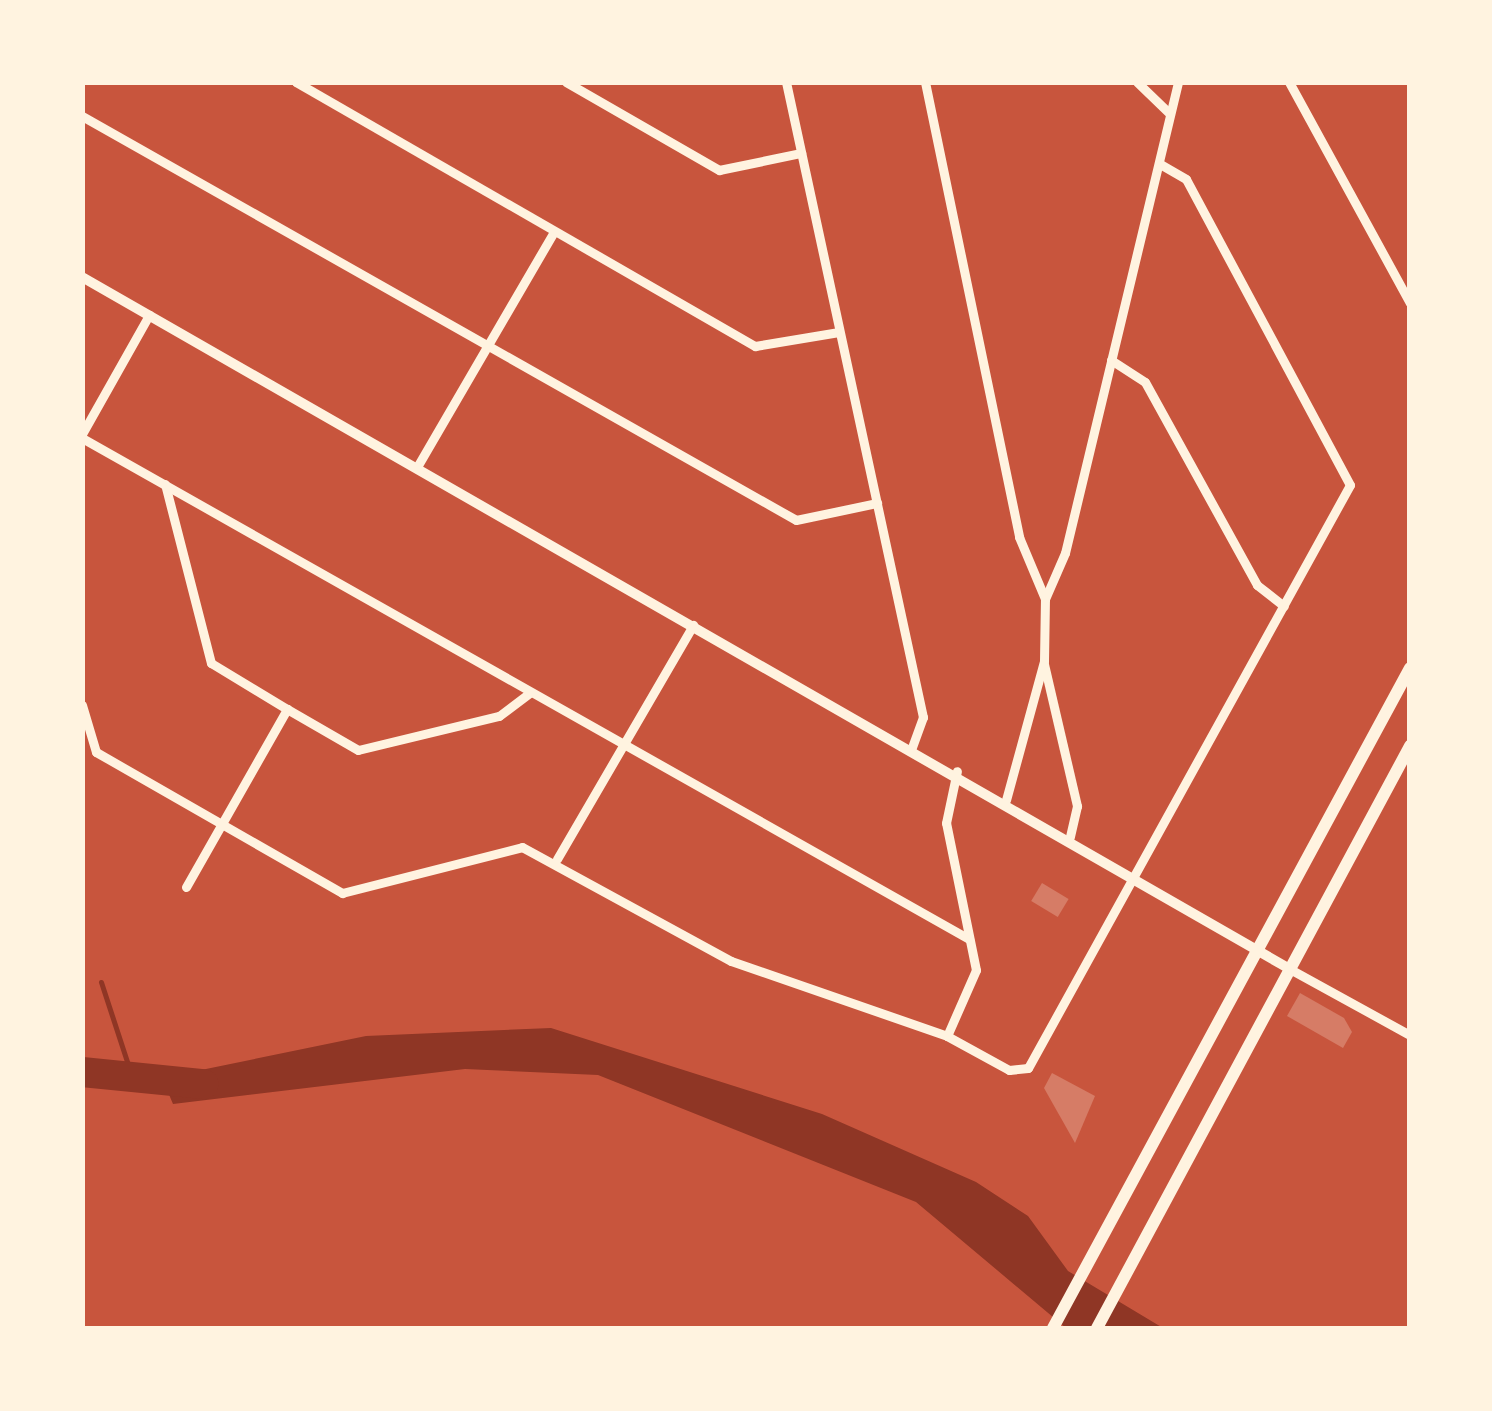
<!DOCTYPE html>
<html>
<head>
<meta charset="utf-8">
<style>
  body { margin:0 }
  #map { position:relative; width:1492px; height:1411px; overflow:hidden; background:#c8553d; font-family:"Asap Condensed",sans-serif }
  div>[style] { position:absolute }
  .water>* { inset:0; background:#8f3625 }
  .stream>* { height:5px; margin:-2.5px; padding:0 2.5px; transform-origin:2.5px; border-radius:2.5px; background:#8f3625 }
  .river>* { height:30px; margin:-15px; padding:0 15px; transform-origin:15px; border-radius:15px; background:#8f3625 }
  .building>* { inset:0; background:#d67c66; transform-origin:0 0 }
  .minor>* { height:9px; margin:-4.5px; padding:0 4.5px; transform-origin:4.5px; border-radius:4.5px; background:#fff3e0 }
  .tertiary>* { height:10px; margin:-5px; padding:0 5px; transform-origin:5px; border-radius:5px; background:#fff3e0 }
  .primary>* { height:12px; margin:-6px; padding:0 6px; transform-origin:6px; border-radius:6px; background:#fff3e0 }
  span { translate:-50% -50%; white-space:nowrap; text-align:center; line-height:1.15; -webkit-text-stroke:9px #fff3e0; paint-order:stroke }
  .frame { position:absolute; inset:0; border:85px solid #fff3e0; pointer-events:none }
</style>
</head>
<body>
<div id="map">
  <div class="water">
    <i style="clip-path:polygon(551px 1028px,822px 1114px,976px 1182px,1028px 1216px,1068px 1271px,1163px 1328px,1066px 1328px,916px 1202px,598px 1075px,465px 1069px,173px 1104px,162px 1078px,366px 1036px)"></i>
  </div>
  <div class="stream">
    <i style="left:101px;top:982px;width:100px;rotate:71.9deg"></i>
  </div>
  <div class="river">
    <i style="left:82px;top:1072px;width:122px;rotate:5.7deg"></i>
  </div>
  <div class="building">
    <i style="left:1042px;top:883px;width:31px;height:21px;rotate:31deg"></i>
    <i style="clip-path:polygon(1300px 993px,1344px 1018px,1352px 1032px,1343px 1048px,1287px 1016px)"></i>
    <i style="clip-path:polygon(1052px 1073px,1095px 1096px,1075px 1143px,1044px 1088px)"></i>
  </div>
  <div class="minor">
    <i style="left:296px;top:82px;width:530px;rotate:29.91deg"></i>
    <i style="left:755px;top:346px;width:85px;rotate:-9.5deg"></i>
    <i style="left:566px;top:82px;width:177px;rotate:29.9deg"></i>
    <i style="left:719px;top:170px;width:84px;rotate:-11.7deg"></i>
    <i style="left:786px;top:82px;width:650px;rotate:77.83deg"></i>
    <i style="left:923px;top:717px;width:33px;rotate:110deg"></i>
    <i style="left:925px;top:82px;width:465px;rotate:78.3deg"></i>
    <i style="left:1019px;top:537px;width:67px;rotate:67.2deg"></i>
    <i style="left:1137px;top:82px;width:45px;rotate:44.1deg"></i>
    <i style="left:1289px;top:82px;width:252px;rotate:61.3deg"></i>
    <i style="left:82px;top:116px;width:820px;rotate:29.5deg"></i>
    <i style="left:796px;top:520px;width:83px;rotate:-11.9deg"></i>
    <i style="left:1111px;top:360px;width:40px;rotate:32.9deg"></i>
    <i style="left:1145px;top:382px;width:232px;rotate:61.1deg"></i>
    <i style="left:1257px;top:585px;width:34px;rotate:38deg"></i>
    <i style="left:82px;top:434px;width:137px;rotate:-60.6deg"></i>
    <i style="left:82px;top:438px;width:1019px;rotate:29.46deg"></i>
    <i style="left:417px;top:467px;width:272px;rotate:-59.8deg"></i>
    <i style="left:165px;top:484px;width:185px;rotate:75.6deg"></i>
    <i style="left:211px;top:663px;width:89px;rotate:31.2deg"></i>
    <i style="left:287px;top:709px;width:82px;rotate:30deg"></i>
    <i style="left:358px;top:750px;width:145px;rotate:-13.6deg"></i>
    <i style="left:499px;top:716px;width:38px;rotate:-37deg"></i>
    <i style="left:1044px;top:664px;width:146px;rotate:76.9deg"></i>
    <i style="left:1077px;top:806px;width:32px;rotate:103deg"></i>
    <i style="left:82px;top:705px;width:49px;rotate:73.4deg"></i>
    <i style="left:96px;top:752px;width:284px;rotate:29.8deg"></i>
    <i style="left:342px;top:893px;width:186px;rotate:-14.3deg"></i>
    <i style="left:522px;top:847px;width:238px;rotate:28.6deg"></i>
    <i style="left:731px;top:961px;width:229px;rotate:19.1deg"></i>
    <i style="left:947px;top:1036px;width:71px;rotate:28.7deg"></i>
    <i style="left:1009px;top:1070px;width:19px;rotate:-6deg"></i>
    <i style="left:1028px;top:1068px;width:666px;rotate:-61.09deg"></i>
    <i style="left:1350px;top:485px;width:347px;rotate:-118.2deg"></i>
    <i style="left:1186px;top:179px;width:30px;rotate:-150deg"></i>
    <i style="left:1006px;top:800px;width:144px;rotate:-74.7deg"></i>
    <i style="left:1044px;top:661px;width:62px;rotate:-89.1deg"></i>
    <i style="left:1045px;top:599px;width:50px;rotate:-66.5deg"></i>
    <i style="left:1065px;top:553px;width:484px;rotate:-76.5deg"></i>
    <i style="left:557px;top:859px;width:271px;rotate:-59.8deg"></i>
    <i style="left:186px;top:887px;width:205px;rotate:-60.4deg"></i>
    <i style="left:1288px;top:968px;width:139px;rotate:28.8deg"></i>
    <i style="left:947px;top:1036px;width:72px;rotate:-66.3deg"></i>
    <i style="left:976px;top:970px;width:150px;rotate:-101.5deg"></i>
    <i style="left:946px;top:823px;width:53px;rotate:-78.1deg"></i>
  </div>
  <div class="tertiary">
    <i style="left:82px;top:277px;width:1390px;rotate:29.81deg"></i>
  </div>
  <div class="primary">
    <i style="left:1053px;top:1328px;width:750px;rotate:-61.59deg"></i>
    <i style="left:1097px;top:1328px;width:661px;rotate:-61.73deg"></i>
  </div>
  <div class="frame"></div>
</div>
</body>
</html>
